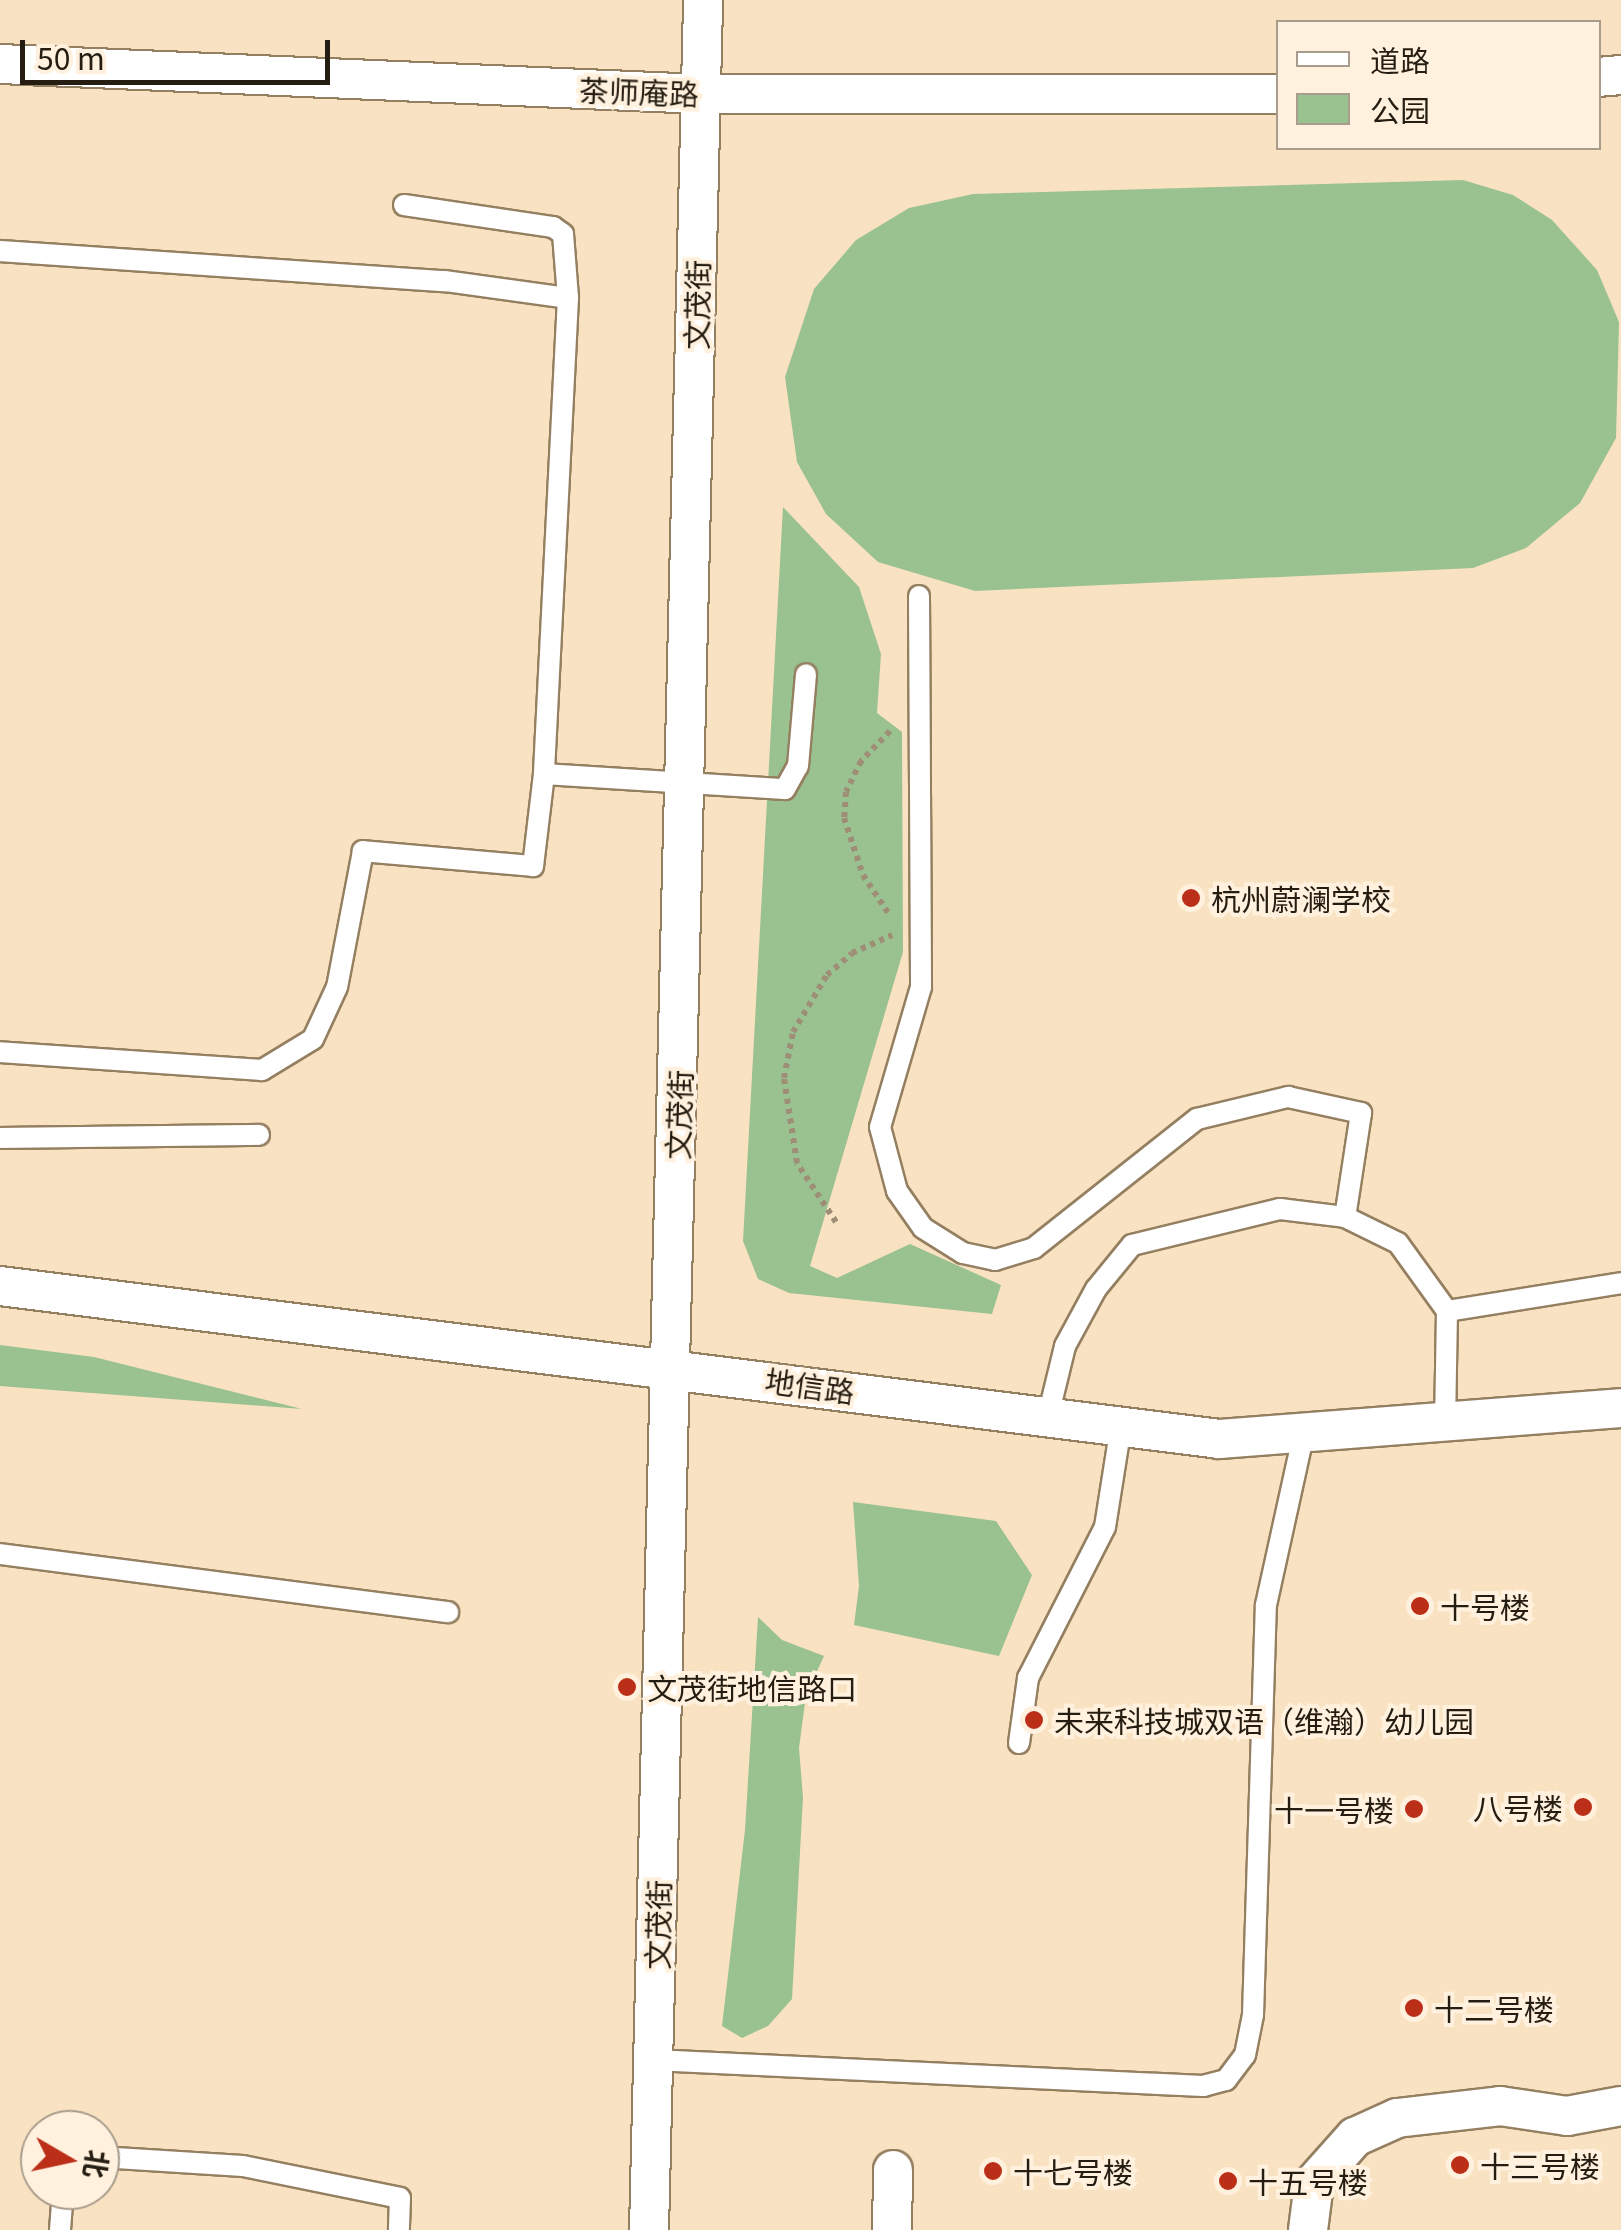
<!DOCTYPE html>
<html>
<head>
<meta charset="utf-8">
<style>
  body { margin:0 }
  #map { position:relative; width:1621px; height:2230px; overflow:hidden; background:#f9e2c2; font-family:Georgia,"Noto Sans SC",serif }
  div>[style] { position:absolute }
  .green>* { inset:0; background:#9ac190 }
  .path>* { height:6px; margin-top:-3px; transform-origin:0; background:repeating-linear-gradient(90deg,#9e8e76 0 5px,transparent 0 10px) }
  .roads { filter:drop-shadow(2px 0 #947f61) drop-shadow(-2px 0 #947f61) drop-shadow(0 2px #947f61) drop-shadow(0 -2px #947f61) }
  .lane>* { height:20px; margin:-10px; padding:0 10px; transform-origin:10px; border-radius:10px; background:#fff }
  .street>* { height:38px; margin:-19px; padding:0 19px; transform-origin:19px; border-radius:19px; background:#fff }
  .dots>* { width:28px; height:28px; translate:-50% -50%; box-sizing:border-box; border:5px solid #fff1de; border-radius:50% }
  span { translate:-50% -50%; white-space:nowrap; text-align:center; line-height:1.15; -webkit-text-stroke:8px #fff1de; paint-order:stroke }
  .street-label { font-size:30px; color:#251d11 }
  .poi-label { font-size:30px; color:#251d11 }
  .left { translate:0 -50%; text-align:left }
  .right { translate:-100% -50%; text-align:right }
  .legend { position:absolute; left:1276px; top:20px; width:325px; height:130px; box-sizing:border-box; background:#fff1de; border:2px solid #a89c8c; margin:0; padding:12px 18px; list-style:none; font-size:30px; color:#251d11 }
  .legend li { display:flex; align-items:center; gap:20px; height:50px }
  .legend b { width:50px; border:2px solid #a89c8c }
  .north { position:absolute; left:20px; top:2110px; width:100px; height:100px; box-sizing:border-box; background:#fff1de; border:2px solid #a89c8c; border-radius:50%; rotate:99deg; font-size:28px; font-weight:700; line-height:40px; text-align:center; color:#251d11 }
  .north::after { content:''; display:block; margin:auto; width:35px; height:45px; background:#bb2f19; clip-path:polygon(50% 0,100% 100%,50% 72%,0 100%) }
  .scale { position:absolute; left:20px; top:40px; width:310px; height:45px; box-sizing:border-box; border:5px solid #251d11; border-top:0; padding-left:12px; font-size:30px; line-height:35px; white-space:nowrap; color:#251d11; -webkit-text-stroke:8px #fff1de; paint-order:stroke }
</style>
</head>
<body>
<div id="map">
  <div class="green">
    <i style="clip-path:polygon(1463px 180px,1513px 195px,1552px 220px,1597px 270px,1619px 322px,1616px 438px,1580px 503px,1526px 548px,1473px 568px,975px 591px,878px 562px,826px 514px,797px 462px,785px 377px,814px 289px,856px 240px,909px 208px,973px 194px)"></i>
    <i style="clip-path:polygon(783px 507px,859px 587px,881px 654px,877px 713px,902px 732px,903px 952px,810px 1266px,837px 1278px,910px 1244px,1001px 1285px,992px 1314px,789px 1293px,758px 1279px,743px 1241px)"></i>
    <i style="clip-path:polygon(0 1345px,94px 1357px,302px 1409px,0 1386px)"></i>
    <i style="clip-path:polygon(853px 1502px,996px 1521px,1032px 1575px,999px 1656px,854px 1625px,859px 1586px)"></i>
    <i style="clip-path:polygon(758px 1617px,782px 1640px,824px 1656px,806px 1695px,799px 1748px,803px 1797px,792px 1999px,768px 2026px,742px 2038px,722px 2026px,745px 1830px)"></i>
  </div>
  <div class="path">
    <i style="left:890px;top:731px;width:42px;rotate:134deg"></i>
    <i style="left:861px;top:761px;width:34px;rotate:116deg"></i>
    <i style="left:846px;top:792px;width:26px;rotate:94deg"></i>
    <i style="left:844px;top:818px;width:60px;rotate:71.6deg"></i>
    <i style="left:863px;top:875px;width:49px;rotate:56.6deg"></i>
    <i style="left:836px;top:1222px;width:71px;rotate:-123.5deg"></i>
    <i style="left:797px;top:1163px;width:86px;rotate:-98.7deg"></i>
    <i style="left:784px;top:1078px;width:47px;rotate:-78.9deg"></i>
    <i style="left:793px;top:1032px;width:66px;rotate:-59.2deg"></i>
    <i style="left:827px;top:975px;width:33px;rotate:-41deg"></i>
    <i style="left:852px;top:953px;width:44px;rotate:-24.2deg"></i>
  </div>
  <div class="roads">
    <div class="lane">
      <i style="left:404px;top:205px;width:151px;rotate:8.4deg"></i>
      <i style="left:553px;top:227px;width:12px;rotate:35deg"></i>
      <i style="left:563px;top:234px;width:64px;rotate:85.5deg"></i>
      <i style="left:0;top:251px;width:446px;rotate:3.9deg"></i>
      <i style="left:445px;top:281px;width:124px;rotate:7.9deg"></i>
      <i style="left:568px;top:298px;width:477px;rotate:92.9deg"></i>
      <i style="left:544px;top:774px;width:93px;rotate:96.8deg"></i>
      <i style="left:533px;top:866px;width:171px;rotate:-175deg"></i>
      <i style="left:363px;top:851px;width:138px;rotate:100.8deg"></i>
      <i style="left:337px;top:987px;width:57px;rotate:114.8deg"></i>
      <i style="left:313px;top:1039px;width:60px;rotate:148.7deg"></i>
      <i style="left:262px;top:1070px;width:263px;rotate:-176.1deg"></i>
      <i style="left:919px;top:596px;width:391px;rotate:89.7deg"></i>
      <i style="left:921px;top:987px;width:146px;rotate:106.3deg"></i>
      <i style="left:880px;top:1127px;width:66px;rotate:75.1deg"></i>
      <i style="left:897px;top:1191px;width:45px;rotate:54.9deg"></i>
      <i style="left:923px;top:1228px;width:47px;rotate:32deg"></i>
      <i style="left:963px;top:1253px;width:33px;rotate:12deg"></i>
      <i style="left:995px;top:1260px;width:41px;rotate:-17.1deg"></i>
      <i style="left:1034px;top:1248px;width:208px;rotate:-38.4deg"></i>
      <i style="left:1197px;top:1119px;width:94px;rotate:-13.6deg"></i>
      <i style="left:1288px;top:1097px;width:75px;rotate:12.4deg"></i>
      <i style="left:1361px;top:1113px;width:105px;rotate:98.7deg"></i>
      <i style="left:544px;top:774px;width:241px;rotate:3.6deg"></i>
      <i style="left:785px;top:789px;width:26px;rotate:-61deg"></i>
      <i style="left:798px;top:766px;width:92px;rotate:-85deg"></i>
      <i style="left:0;top:1138px;width:259px;rotate:-0.7deg"></i>
      <i style="left:1447px;top:1311px;width:176px;rotate:-9.1deg"></i>
      <i style="left:1048px;top:1416px;width:72px;rotate:-76.3deg"></i>
      <i style="left:1065px;top:1346px;width:65px;rotate:-61.5deg"></i>
      <i style="left:1096px;top:1289px;width:57px;rotate:-50.7deg"></i>
      <i style="left:1132px;top:1245px;width:152px;rotate:-13.7deg"></i>
      <i style="left:1280px;top:1209px;width:65px;rotate:7deg"></i>
      <i style="left:1345px;top:1217px;width:59px;rotate:26.1deg"></i>
      <i style="left:1398px;top:1243px;width:84px;rotate:54.2deg"></i>
      <i style="left:1447px;top:1311px;width:110px;rotate:91deg"></i>
      <i style="left:0;top:1554px;width:452px;rotate:7.4deg"></i>
      <i style="left:1019px;top:1743px;width:66px;rotate:-82.1deg"></i>
      <i style="left:1028px;top:1678px;width:169px;rotate:-63deg"></i>
      <i style="left:1105px;top:1527px;width:102px;rotate:-81deg"></i>
      <i style="left:653px;top:2060px;width:551px;rotate:2.71deg"></i>
      <i style="left:1203px;top:2086px;width:24px;rotate:-15deg"></i>
      <i style="left:1226px;top:2080px;width:31px;rotate:-53deg"></i>
      <i style="left:1245px;top:2055px;width:41px;rotate:-78.7deg"></i>
      <i style="left:1253px;top:2015px;width:410px;rotate:-88.2deg"></i>
      <i style="left:1266px;top:1605px;width:177px;rotate:-77.6deg"></i>
      <i style="left:100px;top:2157px;width:143px;rotate:3.6deg"></i>
      <i style="left:243px;top:2166px;width:160px;rotate:11.5deg"></i>
      <i style="left:400px;top:2198px;width:32px;rotate:92deg"></i>
      <i style="left:60px;top:2230px;width:40px;rotate:-85.7deg"></i>
    </div>
    <div class="street">
      <i style="left:0;top:64px;width:703px;rotate:2.45deg"></i>
      <i style="left:702px;top:94px;width:576px"></i>
      <i style="left:1598px;top:77px;width:23px;rotate:-5deg"></i>
      <i style="left:0;top:1286px;width:1229px;rotate:7.15deg"></i>
      <i style="left:1219px;top:1439px;width:403px;rotate:-4.4deg"></i>
      <i style="left:649px;top:2230px;width:2231px;rotate:-88.61deg"></i>
      <i style="left:892px;top:2230px;width:60px;rotate:-89deg"></i>
      <i style="left:1308px;top:2230px;width:47px;rotate:-82.7deg"></i>
      <i style="left:1314px;top:2183px;width:62px;rotate:-48.3deg"></i>
      <i style="left:1355px;top:2137px;width:46px;rotate:-24.3deg"></i>
      <i style="left:1397px;top:2118px;width:104px;rotate:-6.6deg"></i>
      <i style="left:1500px;top:2106px;width:68px;rotate:8.5deg"></i>
      <i style="left:1567px;top:2116px;width:55px;rotate:-10.5deg"></i>
    </div>
  </div>
  <div class="dots">
    <i style="left:1191px;top:898px;background:#bb2f19"></i>
    <i style="left:1420px;top:1606px;background:#bb2f19"></i>
    <i style="left:627px;top:1687px;background:#bb2f19"></i>
    <i style="left:1034px;top:1720px;background:#bb2f19"></i>
    <i style="left:1583px;top:1807px;background:#bb2f19"></i>
    <i style="left:1414px;top:1809px;background:#bb2f19"></i>
    <i style="left:1414px;top:2008px;background:#bb2f19"></i>
    <i style="left:1460px;top:2165px;background:#bb2f19"></i>
    <i style="left:993px;top:2171px;background:#bb2f19"></i>
    <i style="left:1228px;top:2181px;background:#bb2f19"></i>
  </div>
  <div class="street-label">
    <span style="left:639px;top:91px;rotate:2deg">茶师庵路</span>
    <span style="left:696px;top:305px;rotate:-89deg">文茂街</span>
    <span style="left:678px;top:1115px;rotate:-88deg">文茂街</span>
    <span style="left:810px;top:1385px;rotate:8deg">地信路</span>
    <span style="left:657px;top:1925px;rotate:-89deg">文茂街</span>
  </div>
  <div class="poi-label">
    <span class="left" style="left:1211px;top:898px">杭州蔚澜学校</span>
    <span class="left" style="left:1440px;top:1606px">十号楼</span>
    <span class="left" style="left:647px;top:1687px">文茂街地信路口</span>
    <span class="left" style="left:1054px;top:1720px">未来科技城双语（维瀚）幼儿园</span>
    <span class="right" style="left:1563px;top:1807px">八号楼</span>
    <span class="right" style="left:1394px;top:1809px">十一号楼</span>
    <span class="left" style="left:1434px;top:2008px">十二号楼</span>
    <span class="left" style="left:1480px;top:2165px">十三号楼</span>
    <span class="left" style="left:1013px;top:2171px">十七号楼</span>
    <span class="left" style="left:1248px;top:2181px">十五号楼</span>
  </div>
  <ul class="legend">
  <li><b style="height:12px;background:#fff"></b>道路</li>
  <li><b style="height:28px;background:#9ac190"></b>公园</li>
  </ul>
  <div class="north">北</div>
  <div class="scale">50 m</div>
</div>
</body>
</html>
